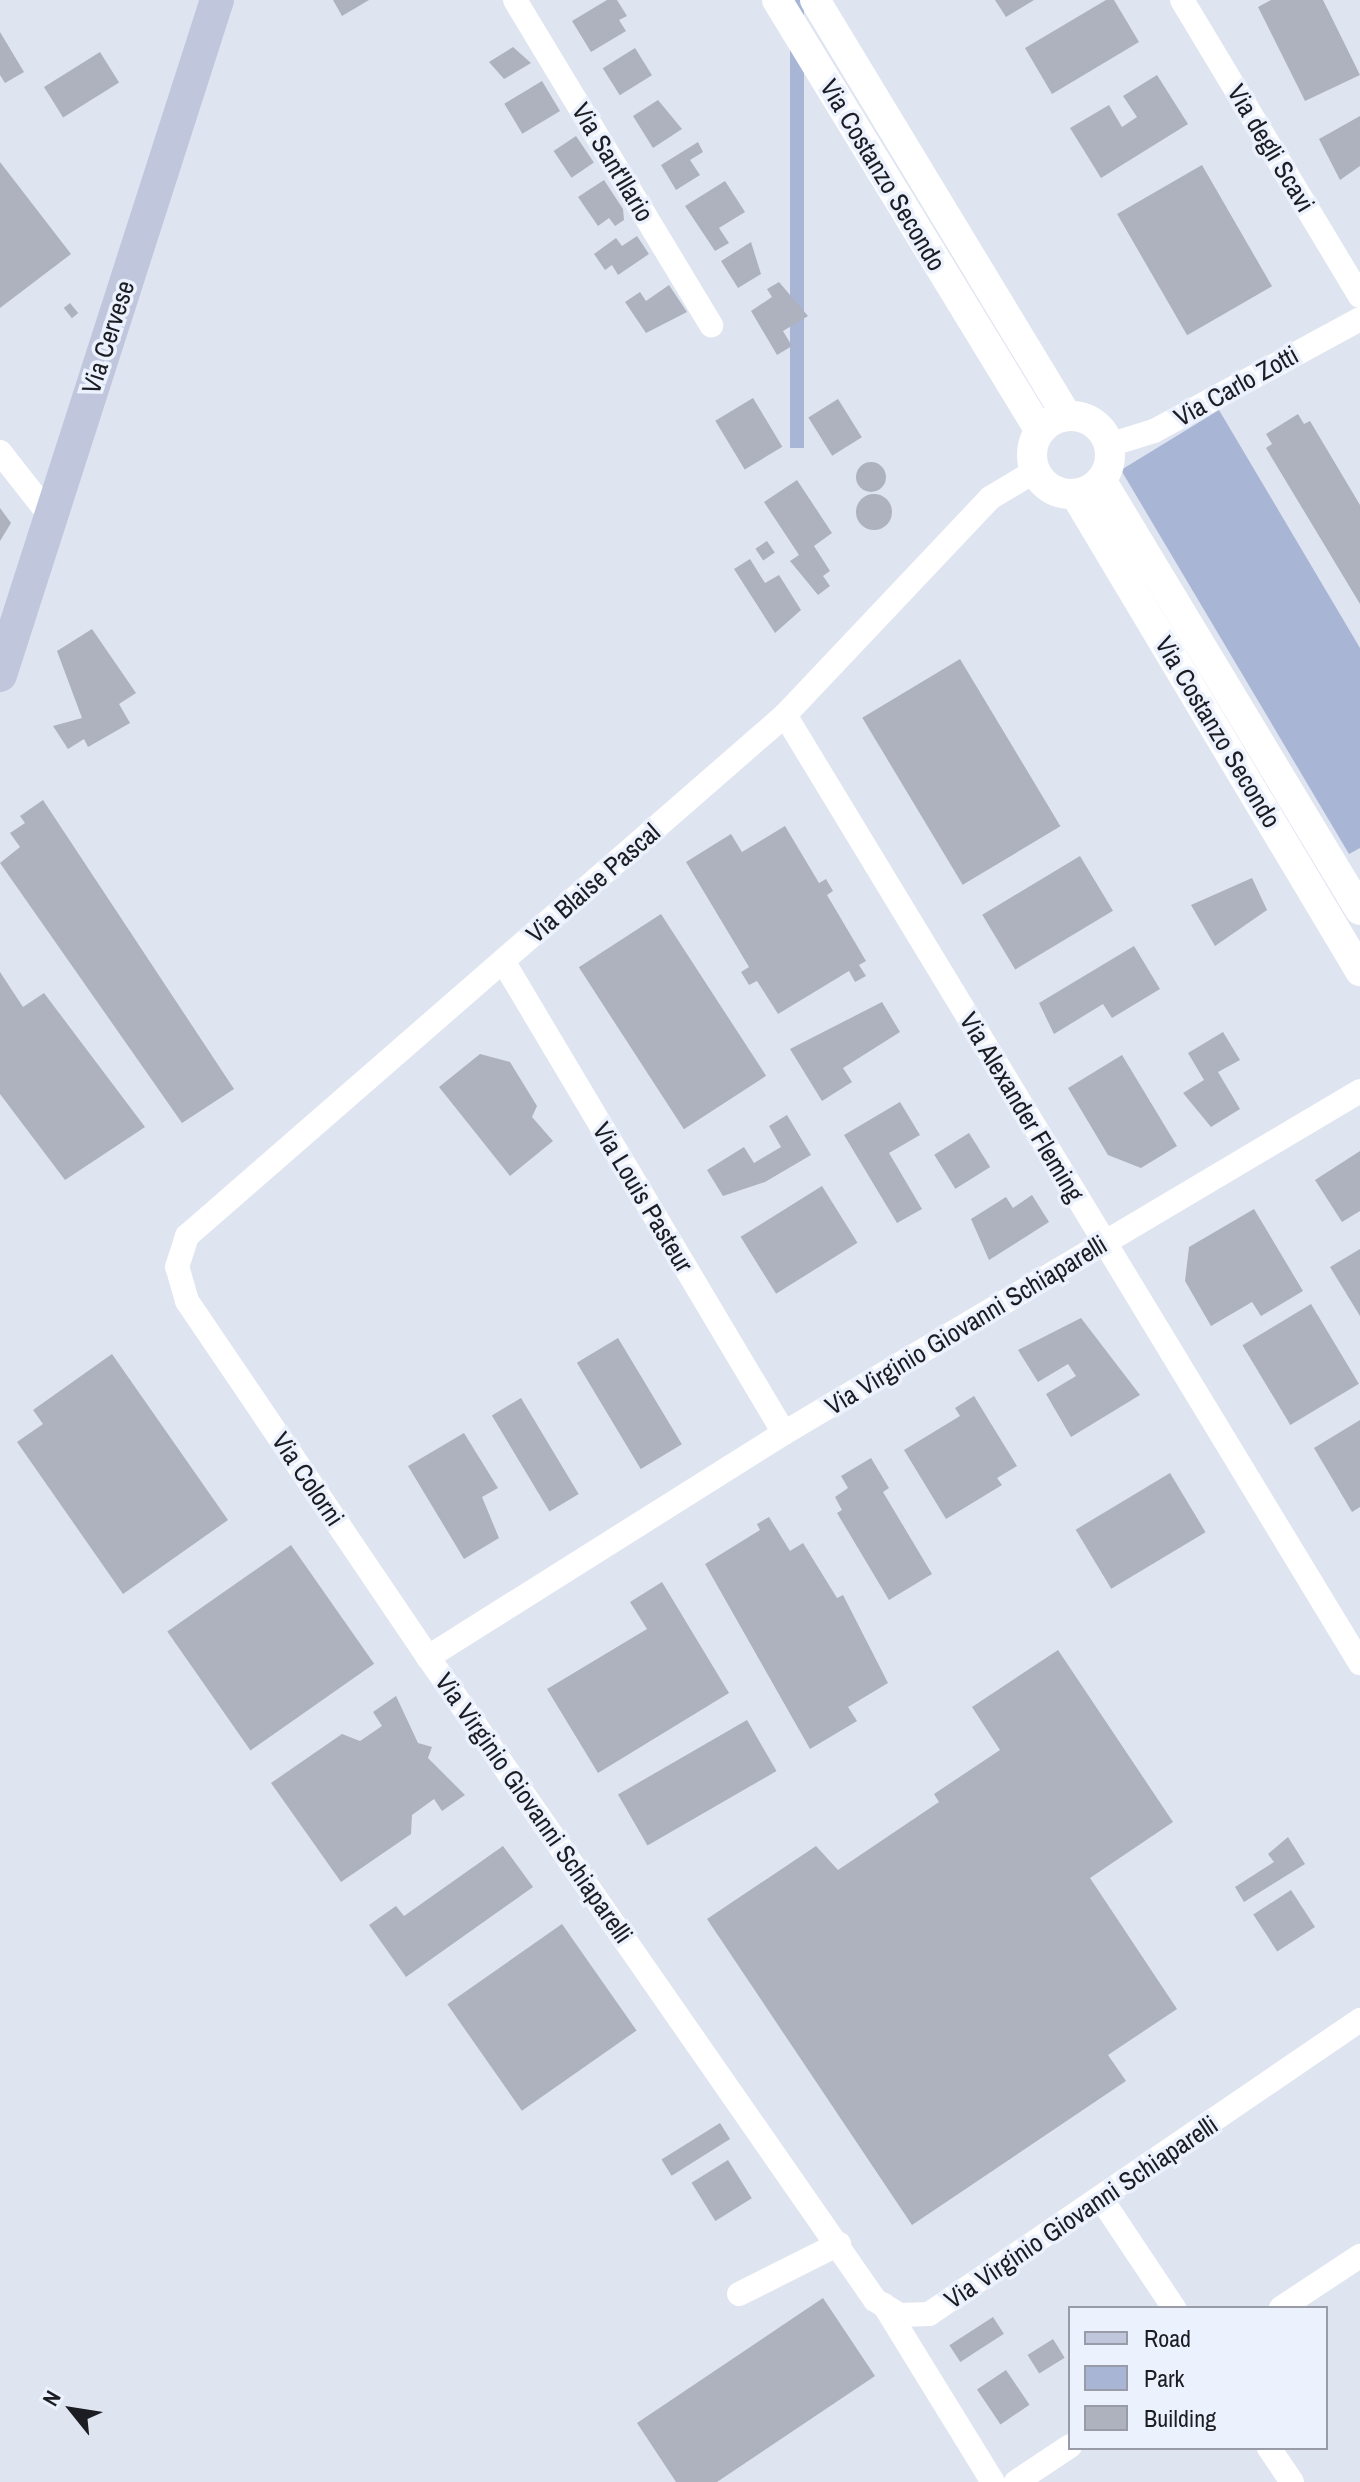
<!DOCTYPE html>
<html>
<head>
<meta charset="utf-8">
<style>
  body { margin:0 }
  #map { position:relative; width:1360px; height:2482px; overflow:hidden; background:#dfe4f1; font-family:"Archivo Narrow",sans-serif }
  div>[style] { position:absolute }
  .green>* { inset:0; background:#a8b5d4; transform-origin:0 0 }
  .building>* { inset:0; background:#adb2be; transform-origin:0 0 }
  .round { border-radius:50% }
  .minor>* { height:24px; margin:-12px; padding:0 12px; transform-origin:12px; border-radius:12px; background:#fff }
  .tertiary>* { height:30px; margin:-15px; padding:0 15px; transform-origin:15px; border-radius:15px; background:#fff }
  .tertiary>.ring { margin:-15px; padding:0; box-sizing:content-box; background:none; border:30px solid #fff; border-radius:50% }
  .secondary>* { height:34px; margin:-17px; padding:0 17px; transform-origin:17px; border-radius:17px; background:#c0c7dc }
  span { translate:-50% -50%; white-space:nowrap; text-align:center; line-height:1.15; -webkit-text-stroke:7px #ecf1fe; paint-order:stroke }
  .street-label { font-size:26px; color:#1c1d22 }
  .legend { position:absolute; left:1068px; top:2306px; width:260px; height:144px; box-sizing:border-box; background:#ecf1fe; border:2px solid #999ca6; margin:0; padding:10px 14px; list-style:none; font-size:24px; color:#1c1d22 }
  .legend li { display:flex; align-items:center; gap:16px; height:40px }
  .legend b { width:40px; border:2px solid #999ca6 }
  .north { position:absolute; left:32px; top:2370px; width:80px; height:80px; -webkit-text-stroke:6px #ecf1fe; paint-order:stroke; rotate:300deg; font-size:22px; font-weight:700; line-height:32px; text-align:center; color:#1c1d22 }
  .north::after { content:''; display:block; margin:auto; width:28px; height:36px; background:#1c1d22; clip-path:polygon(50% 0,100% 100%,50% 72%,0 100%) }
</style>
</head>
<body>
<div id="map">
  <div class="green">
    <i style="left:790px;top:0;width:14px;height:448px"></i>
    <i style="clip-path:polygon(1219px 410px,1360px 648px,1360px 848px,1349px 854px,1121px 470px)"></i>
  </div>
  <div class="building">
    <i style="clip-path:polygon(333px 0,369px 0,342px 16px)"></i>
    <i style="clip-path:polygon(607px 0,617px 0,627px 16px,619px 20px,626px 31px,591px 52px,572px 21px)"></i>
    <i style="clip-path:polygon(995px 0,1034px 0,1006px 17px)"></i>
    <i style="clip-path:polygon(1106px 0,1114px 0,1139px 42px,1052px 94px,1025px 48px)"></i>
    <i style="clip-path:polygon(1271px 0,1323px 0,1360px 75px,1305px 101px,1258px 7px)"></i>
    <i style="clip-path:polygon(0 32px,24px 72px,5px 83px,0 75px)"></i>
    <i style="clip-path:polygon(513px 47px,531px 63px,504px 79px,489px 62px)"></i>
    <i style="left:635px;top:48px;width:32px;height:38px;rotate:58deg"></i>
    <i style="left:100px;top:52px;width:36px;height:66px;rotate:58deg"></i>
    <i style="clip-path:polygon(1157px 75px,1188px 124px,1101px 178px,1070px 128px,1109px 105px,1122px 127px,1137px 117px,1123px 96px)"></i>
    <i style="left:542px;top:81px;width:35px;height:44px;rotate:59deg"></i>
    <i style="clip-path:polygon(658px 100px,682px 129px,653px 148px,633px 116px)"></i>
    <i style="clip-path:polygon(1360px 116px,1360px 166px,1340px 180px,1319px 139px)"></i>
    <i style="left:576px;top:136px;width:32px;height:27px;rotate:56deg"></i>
    <i style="clip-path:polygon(698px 142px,703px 152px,690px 160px,700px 175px,676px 190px,661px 165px)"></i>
    <i style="clip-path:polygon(0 162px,71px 254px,0 308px)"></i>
    <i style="left:1202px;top:165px;width:140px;height:98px;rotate:60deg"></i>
    <i style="clip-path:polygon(604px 180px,623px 209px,624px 220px,615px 226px,609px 218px,598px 226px,578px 197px)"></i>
    <i style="clip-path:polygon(725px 181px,745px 212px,719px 228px,729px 243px,715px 251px,685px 206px)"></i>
    <i style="clip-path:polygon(637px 236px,649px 254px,618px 275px,612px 265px,605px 270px,594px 254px,616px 238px,622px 246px)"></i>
    <i style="clip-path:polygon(751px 242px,761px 274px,738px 288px,721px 261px)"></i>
    <i style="clip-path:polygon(779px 282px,808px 316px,783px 331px,792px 346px,777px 355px,751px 311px,772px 297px,767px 289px)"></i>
    <i style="clip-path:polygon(669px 285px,687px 312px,646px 333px,625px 302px,640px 292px,646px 301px)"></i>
    <i style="left:70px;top:303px;width:13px;height:8px;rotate:51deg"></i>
    <i style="left:753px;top:398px;width:57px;height:44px;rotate:59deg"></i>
    <i style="left:838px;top:399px;width:45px;height:35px;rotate:58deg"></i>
    <i style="clip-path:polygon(1298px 414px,1304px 424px,1310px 421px,1360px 505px,1360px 604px,1266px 448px,1272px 444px,1266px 434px)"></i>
    <i class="round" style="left:856px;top:462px;width:30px;height:30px"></i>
    <i style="clip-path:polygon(797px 480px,832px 533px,814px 546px,830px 571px,823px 576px,830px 586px,818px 595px,790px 561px,799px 555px,764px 502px)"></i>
    <i class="round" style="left:856px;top:494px;width:36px;height:36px"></i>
    <i style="clip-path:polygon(0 508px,11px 523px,0 541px)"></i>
    <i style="left:767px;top:541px;width:14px;height:14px;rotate:56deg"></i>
    <i style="clip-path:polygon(750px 559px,765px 583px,779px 575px,801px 610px,775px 633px,734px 569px)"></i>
    <i style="clip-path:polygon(92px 629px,136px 693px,119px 704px,130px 723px,88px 747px,84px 739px,68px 749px,53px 726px,82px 718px,57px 651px)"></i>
    <i style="left:960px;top:659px;width:195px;height:114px;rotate:59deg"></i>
    <i style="clip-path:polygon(43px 800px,234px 1089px,182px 1123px,0 863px,20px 847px,10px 833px,25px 823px,20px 816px)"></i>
    <i style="clip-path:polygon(785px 826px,819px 883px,826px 879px,833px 891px,827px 895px,866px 961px,859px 965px,866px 976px,855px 982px,849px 971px,778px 1014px,757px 981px,749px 985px,741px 972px,749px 967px,686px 862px,731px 834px,742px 852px)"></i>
    <i style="left:1080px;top:856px;width:64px;height:114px;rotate:59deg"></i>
    <i style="clip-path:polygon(1252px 878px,1267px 910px,1215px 946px,1191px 905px)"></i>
    <i style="left:661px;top:914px;width:193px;height:98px;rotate:57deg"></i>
    <i style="clip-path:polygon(1134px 946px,1160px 989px,1112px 1018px,1103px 1004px,1054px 1034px,1039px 1003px)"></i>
    <i style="clip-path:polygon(0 972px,23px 1007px,44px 993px,145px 1127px,65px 1180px,0 1094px)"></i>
    <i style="clip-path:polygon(882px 1002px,900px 1032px,843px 1068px,852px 1082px,822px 1101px,790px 1049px)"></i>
    <i style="clip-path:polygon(1223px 1032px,1240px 1060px,1218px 1072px,1240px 1109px,1211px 1127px,1183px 1093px,1204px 1080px,1188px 1053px)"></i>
    <i style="clip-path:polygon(480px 1054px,510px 1062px,537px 1106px,532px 1117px,553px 1141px,510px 1176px,439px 1087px)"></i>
    <i style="clip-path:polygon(1122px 1055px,1177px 1146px,1141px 1168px,1108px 1155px,1068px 1088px)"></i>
    <i style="clip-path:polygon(900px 1102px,920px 1135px,889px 1153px,922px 1209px,897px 1223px,844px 1135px)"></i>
    <i style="clip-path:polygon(787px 1115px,811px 1155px,765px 1182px,723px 1196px,707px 1170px,744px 1147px,754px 1163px,781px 1147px,769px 1126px)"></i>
    <i style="left:969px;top:1133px;width:40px;height:41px;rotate:58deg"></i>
    <i style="clip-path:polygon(1360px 1151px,1360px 1211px,1342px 1222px,1315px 1180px)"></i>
    <i style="left:822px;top:1186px;width:67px;height:96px;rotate:58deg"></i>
    <i style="clip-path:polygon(1032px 1195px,1049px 1222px,989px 1260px,971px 1219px,1006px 1197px,1013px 1208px)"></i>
    <i style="clip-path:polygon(1254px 1209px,1303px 1291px,1261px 1316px,1252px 1302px,1211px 1326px,1185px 1281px,1189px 1247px)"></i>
    <i style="clip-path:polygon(1360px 1249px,1360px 1316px,1330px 1267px)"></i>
    <i style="left:1311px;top:1304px;width:93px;height:80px;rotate:59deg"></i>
    <i style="clip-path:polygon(1081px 1318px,1140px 1395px,1071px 1437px,1046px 1394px,1076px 1376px,1068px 1364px,1038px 1382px,1018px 1350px)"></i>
    <i style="left:618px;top:1338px;width:124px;height:48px;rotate:59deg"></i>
    <i style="clip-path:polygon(112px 1354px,228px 1520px,123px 1594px,17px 1442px,43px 1424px,33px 1410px)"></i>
    <i style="clip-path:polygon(974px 1396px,1017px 1466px,997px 1478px,1002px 1485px,946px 1519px,904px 1450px,960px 1416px,955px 1408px)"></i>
    <i style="left:521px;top:1398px;width:112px;height:34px;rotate:59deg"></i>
    <i style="clip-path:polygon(1360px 1420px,1360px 1507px,1352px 1512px,1314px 1448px)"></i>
    <i style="clip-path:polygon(464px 1433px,498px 1488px,482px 1497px,499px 1538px,464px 1559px,408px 1466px)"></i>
    <i style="clip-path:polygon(871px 1458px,889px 1488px,883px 1492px,932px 1574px,889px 1600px,837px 1513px,842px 1510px,835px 1497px,848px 1488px,841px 1476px)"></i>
    <i style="left:1170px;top:1473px;width:69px;height:110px;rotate:59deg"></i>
    <i style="clip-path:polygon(769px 1517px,790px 1551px,803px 1543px,837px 1598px,843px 1595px,888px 1683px,848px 1707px,857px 1721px,810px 1749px,705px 1564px,760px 1530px,757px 1524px)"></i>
    <i style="left:291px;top:1545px;width:145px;height:151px;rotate:55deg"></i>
    <i style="clip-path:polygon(662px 1582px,729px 1693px,598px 1773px,547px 1689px,647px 1629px,630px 1602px)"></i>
    <i style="clip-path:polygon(1058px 1650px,1173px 1822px,1090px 1878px,1177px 2009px,1108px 2055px,1126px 2081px,912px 2225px,707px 1919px,816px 1846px,838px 1870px,939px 1802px,934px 1794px,1000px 1750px,972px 1707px)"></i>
    <i style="clip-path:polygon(396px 1696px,418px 1743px,432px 1747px,428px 1758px,465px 1795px,442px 1811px,434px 1799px,412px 1815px,411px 1834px,341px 1882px,271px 1783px,342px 1734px,360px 1741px,382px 1726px,373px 1712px)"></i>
    <i style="left:747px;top:1720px;width:59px;height:149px;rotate:60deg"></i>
    <i style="clip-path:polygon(1288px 1837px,1305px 1864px,1244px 1902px,1235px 1887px,1274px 1862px,1268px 1854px)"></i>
    <i style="clip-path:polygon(503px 1846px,533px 1887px,406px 1977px,369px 1925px,396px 1906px,404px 1916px)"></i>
    <i style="left:1291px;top:1890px;width:44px;height:45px;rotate:57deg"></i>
    <i style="left:562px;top:1924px;width:130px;height:140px;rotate:55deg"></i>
    <i style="left:720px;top:2123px;width:19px;height:69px;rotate:58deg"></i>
    <i style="left:728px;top:2160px;width:45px;height:43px;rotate:58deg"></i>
    <i style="clip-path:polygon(823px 2298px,875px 2376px,717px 2482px,676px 2482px,637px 2423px)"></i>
    <i style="left:993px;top:2317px;width:20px;height:52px;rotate:57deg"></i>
    <i style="left:1053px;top:2339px;width:22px;height:30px;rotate:58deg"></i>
    <i style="left:1006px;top:2370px;width:42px;height:35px;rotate:56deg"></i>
  </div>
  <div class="minor">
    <i style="left:515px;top:0;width:380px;rotate:58.9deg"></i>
    <i style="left:1182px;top:0;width:345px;rotate:59deg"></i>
    <i style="left:1109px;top:445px;width:47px;rotate:-17.3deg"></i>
    <i style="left:1154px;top:431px;width:234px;rotate:-28.5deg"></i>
    <i style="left:0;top:452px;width:83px;rotate:51.9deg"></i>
    <i style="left:785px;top:715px;width:1109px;rotate:58.76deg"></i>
    <i style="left:503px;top:961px;width:549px;rotate:59.23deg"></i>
    <i style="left:1360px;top:1091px;width:670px;rotate:149.3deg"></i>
    <i style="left:784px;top:1433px;width:421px;rotate:147.8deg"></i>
    <i style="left:428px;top:1657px;width:783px;rotate:55.19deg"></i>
    <i style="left:875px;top:2300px;width:29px;rotate:31deg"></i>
    <i style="left:900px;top:2315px;width:29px;rotate:-2deg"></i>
    <i style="left:929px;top:2314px;width:522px;rotate:-34.3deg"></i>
    <i style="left:428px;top:1657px;width:430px;rotate:-124.1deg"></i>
    <i style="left:187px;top:1301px;width:35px;rotate:-106deg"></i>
    <i style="left:177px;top:1267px;width:33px;rotate:-72deg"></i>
    <i style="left:187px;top:1236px;width:793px;rotate:-41.06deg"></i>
    <i style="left:785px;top:715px;width:299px;rotate:-46.6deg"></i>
    <i style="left:990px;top:498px;width:52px;rotate:-31deg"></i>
    <i style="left:1102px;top:2200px;width:130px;rotate:56.3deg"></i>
    <i style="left:739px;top:2294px;width:112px;rotate:-26.6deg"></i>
    <i style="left:884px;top:2305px;width:208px;rotate:58.4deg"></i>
    <i style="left:1281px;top:2308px;width:95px;rotate:-33.4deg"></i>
    <i style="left:1269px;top:2448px;width:41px;rotate:55.9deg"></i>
    <i style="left:1016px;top:2482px;width:65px;rotate:-33.7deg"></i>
  </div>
  <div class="tertiary">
    <i style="left:777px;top:0;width:505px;rotate:58.61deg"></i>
    <i style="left:815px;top:0;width:486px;rotate:58.8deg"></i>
    <i class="ring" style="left:1032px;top:416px;width:48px;height:48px"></i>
    <i style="left:1101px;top:480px;width:502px;rotate:58.94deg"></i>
    <i style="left:1075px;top:494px;width:556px;rotate:59.14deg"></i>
  </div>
  <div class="secondary">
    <i style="left:0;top:675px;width:709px;rotate:-72.18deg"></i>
  </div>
  <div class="street-label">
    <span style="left:1271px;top:148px;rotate:59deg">Via degli Scavi</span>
    <span style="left:613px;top:162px;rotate:59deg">Via Sant'Ilario</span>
    <span style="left:883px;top:175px;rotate:59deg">Via Costanzo Secondo</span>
    <span style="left:108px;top:337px;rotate:-72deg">Via Cervese</span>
    <span style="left:1236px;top:386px;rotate:-29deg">Via Carlo Zotti</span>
    <span style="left:1218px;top:732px;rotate:59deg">Via Costanzo Secondo</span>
    <span style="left:593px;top:883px;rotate:-41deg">Via Blaise Pascal</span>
    <span style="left:1022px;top:1107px;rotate:59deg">Via Alexander Fleming</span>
    <span style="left:643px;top:1197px;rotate:59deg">Via Louis Pasteur</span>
    <span style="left:966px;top:1325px;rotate:-31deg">Via Virginio Giovanni Schiaparelli</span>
    <span style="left:308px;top:1479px;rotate:56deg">Via Colorni</span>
    <span style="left:534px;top:1808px;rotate:55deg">Via Virginio Giovanni Schiaparelli</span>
    <span style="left:1081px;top:2212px;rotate:-34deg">Via Virginio Giovanni Schiaparelli</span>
  </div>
  <ul class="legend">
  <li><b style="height:10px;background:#c0c7dc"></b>Road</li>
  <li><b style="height:22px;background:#a8b5d4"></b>Park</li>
  <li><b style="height:22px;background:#adb2be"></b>Building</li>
  </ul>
  <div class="north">N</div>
</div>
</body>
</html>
